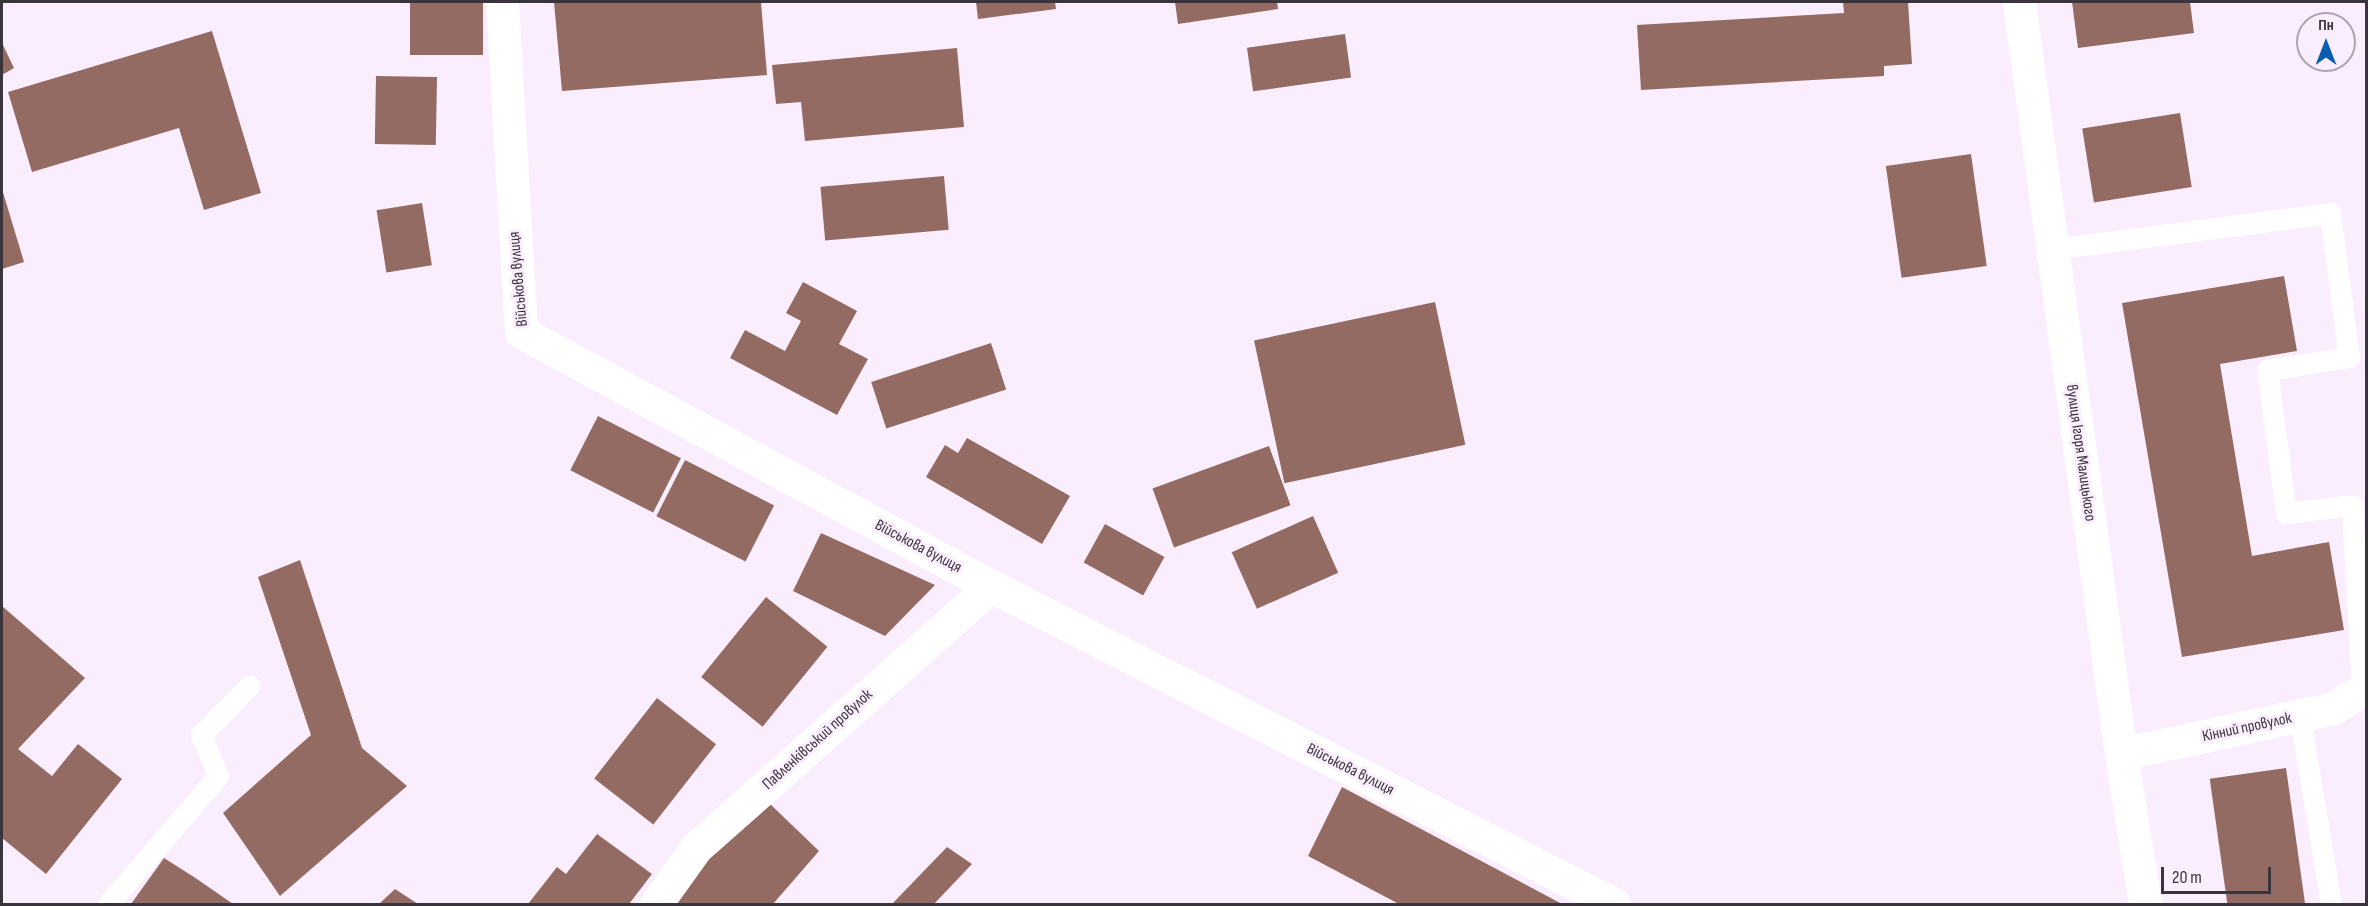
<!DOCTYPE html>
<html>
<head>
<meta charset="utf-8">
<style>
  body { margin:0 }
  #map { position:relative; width:2368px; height:906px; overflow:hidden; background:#faeefe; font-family:"Sofia Sans Condensed",sans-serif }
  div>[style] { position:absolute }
  .building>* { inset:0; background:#936b62; transform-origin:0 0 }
  .service>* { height:21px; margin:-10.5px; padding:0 10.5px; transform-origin:10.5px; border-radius:10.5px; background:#fff }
  .minor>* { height:33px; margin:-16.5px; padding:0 16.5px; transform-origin:16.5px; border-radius:16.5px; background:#fff }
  span { translate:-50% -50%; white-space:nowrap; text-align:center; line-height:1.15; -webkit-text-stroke:6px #faeefe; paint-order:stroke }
  .street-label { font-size:16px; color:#3a353c }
  .frame { position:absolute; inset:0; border:3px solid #3a353c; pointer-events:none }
  .north { position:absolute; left:2296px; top:12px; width:60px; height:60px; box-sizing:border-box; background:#faeefe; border:2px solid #ada4b0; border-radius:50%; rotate:0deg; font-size:16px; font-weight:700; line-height:24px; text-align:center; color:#3a353c }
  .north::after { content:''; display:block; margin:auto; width:21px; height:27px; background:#065dab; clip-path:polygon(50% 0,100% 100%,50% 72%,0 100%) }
  .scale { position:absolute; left:2161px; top:867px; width:110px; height:27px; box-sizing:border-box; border:3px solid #3a353c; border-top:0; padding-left:8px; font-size:18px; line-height:21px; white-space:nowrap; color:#3a353c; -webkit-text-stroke:4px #faeefe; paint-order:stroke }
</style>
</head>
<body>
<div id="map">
  <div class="building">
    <i style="left:410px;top:2px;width:73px;height:53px"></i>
    <i style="clip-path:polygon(554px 2px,761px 2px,767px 75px,562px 91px)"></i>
    <i style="clip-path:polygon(976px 2px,1055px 2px,1056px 9px,978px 19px)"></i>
    <i style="clip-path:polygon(1175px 2px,1277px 2px,1278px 9px,1178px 24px)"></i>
    <i style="clip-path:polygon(1843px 2px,1908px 2px,1912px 64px,1884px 66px,1884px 76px,1641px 90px,1637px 25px,1844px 13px)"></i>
    <i style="clip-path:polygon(2072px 2px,2190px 2px,2194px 33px,2078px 48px)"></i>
    <i style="clip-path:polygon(212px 31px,261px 193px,204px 210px,179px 128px,32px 172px,8px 92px)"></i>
    <i style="left:1345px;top:34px;width:44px;height:99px;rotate:82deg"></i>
    <i style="clip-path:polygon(2px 43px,14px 68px,2px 75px)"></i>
    <i style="clip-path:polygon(957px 48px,964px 127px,805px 141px,801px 102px,776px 104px,772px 65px)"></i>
    <i style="left:376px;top:76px;width:61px;height:68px;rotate:1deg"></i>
    <i style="left:2180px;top:113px;width:75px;height:99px;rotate:81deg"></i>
    <i style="left:1971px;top:154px;width:113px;height:86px;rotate:82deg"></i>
    <i style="left:944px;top:176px;width:54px;height:124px;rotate:85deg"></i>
    <i style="clip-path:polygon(2px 189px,24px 262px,2px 269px)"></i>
    <i style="left:422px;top:203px;width:63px;height:46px;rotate:81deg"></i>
    <i style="clip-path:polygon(2284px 276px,2297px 351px,2220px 364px,2252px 556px,2329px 542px,2344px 630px,2182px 657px,2122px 303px)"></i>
    <i style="clip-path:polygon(803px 282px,857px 311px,839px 344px,868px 359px,837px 415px,730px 358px,745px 330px,785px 351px,801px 321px,786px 313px)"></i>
    <i style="left:1435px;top:302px;width:146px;height:185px;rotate:78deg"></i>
    <i style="left:991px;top:343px;width:49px;height:126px;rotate:72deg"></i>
    <i style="left:598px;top:416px;width:93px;height:61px;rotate:27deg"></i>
    <i style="clip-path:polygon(967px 438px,1070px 496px,1042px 544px,926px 477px,945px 445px,958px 453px)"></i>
    <i style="left:1269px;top:446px;width:63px;height:124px;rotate:70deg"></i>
    <i style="left:685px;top:460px;width:100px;height:63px;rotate:27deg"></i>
    <i style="left:1313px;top:516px;width:62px;height:89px;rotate:66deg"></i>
    <i style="left:1105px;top:524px;width:68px;height:44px;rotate:29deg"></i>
    <i style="clip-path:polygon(821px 533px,935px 585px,885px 636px,793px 591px)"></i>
    <i style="clip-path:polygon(300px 560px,362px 748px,407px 786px,280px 896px,223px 813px,311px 735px,258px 577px)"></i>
    <i style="left:766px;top:597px;width:79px;height:103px;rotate:39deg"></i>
    <i style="clip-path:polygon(2px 606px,85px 678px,18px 749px,52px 776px,78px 744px,122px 779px,46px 874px,2px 838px)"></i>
    <i style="left:657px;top:698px;width:75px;height:102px;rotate:38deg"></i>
    <i style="left:2286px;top:768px;width:137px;height:77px;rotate:82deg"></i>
    <i style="clip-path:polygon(1342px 787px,1562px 904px,1399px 904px,1308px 856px)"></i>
    <i style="clip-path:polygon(768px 802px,819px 851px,773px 904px,676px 904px,712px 854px)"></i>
    <i style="clip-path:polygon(597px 834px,652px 874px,629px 904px,528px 904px,557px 867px,566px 874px)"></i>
    <i style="clip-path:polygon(947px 847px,972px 864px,934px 904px,892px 904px)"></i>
    <i style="clip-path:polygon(164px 858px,197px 879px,233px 904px,131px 904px)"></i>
    <i style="clip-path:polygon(395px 889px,418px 904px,379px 904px)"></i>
  </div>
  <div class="service">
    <i style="left:2053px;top:249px;width:279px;rotate:-7.4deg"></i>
    <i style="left:2330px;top:213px;width:145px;rotate:82.5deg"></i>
    <i style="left:2349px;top:357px;width:83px;rotate:171deg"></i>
    <i style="left:2267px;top:370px;width:144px;rotate:82.4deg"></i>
    <i style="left:2286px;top:513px;width:66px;rotate:-6.9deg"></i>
    <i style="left:2352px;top:505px;width:187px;rotate:86.9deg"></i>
    <i style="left:2300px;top:717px;width:190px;rotate:80.6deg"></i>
    <i style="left:108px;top:904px;width:169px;rotate:-49.3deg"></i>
    <i style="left:218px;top:776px;width:44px;rotate:-112.5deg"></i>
    <i style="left:201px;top:735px;width:69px;rotate:-45.6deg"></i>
  </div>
  <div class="minor">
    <i style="left:502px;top:2px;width:331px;rotate:86.7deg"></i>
    <i style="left:521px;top:332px;width:534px;rotate:28.39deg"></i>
    <i style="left:991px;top:586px;width:699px;rotate:27.04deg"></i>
    <i style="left:2019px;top:2px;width:759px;rotate:82.28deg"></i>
    <i style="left:2121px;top:754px;width:152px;rotate:80.9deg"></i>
    <i style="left:2121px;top:754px;width:217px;rotate:-12.2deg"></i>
    <i style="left:2333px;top:708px;width:39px;rotate:-32deg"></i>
    <i style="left:656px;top:904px;width:69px;rotate:-54.5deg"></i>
    <i style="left:696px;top:848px;width:395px;rotate:-41.6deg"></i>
  </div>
  <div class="street-label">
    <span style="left:519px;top:279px;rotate:-95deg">Військова вулиця</span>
    <span style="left:2080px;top:453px;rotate:82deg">вулиця Ігоря Малицького</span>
    <span style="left:918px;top:547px;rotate:28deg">Військова вулиця</span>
    <span style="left:2247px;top:728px;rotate:-12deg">Кінний провулок</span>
    <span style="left:818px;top:740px;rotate:-42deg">Павленківський провулок</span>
    <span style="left:1350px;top:770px;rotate:27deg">Військова вулиця</span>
  </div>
  <div class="frame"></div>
  <div class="north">Пн</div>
  <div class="scale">20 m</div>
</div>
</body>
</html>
